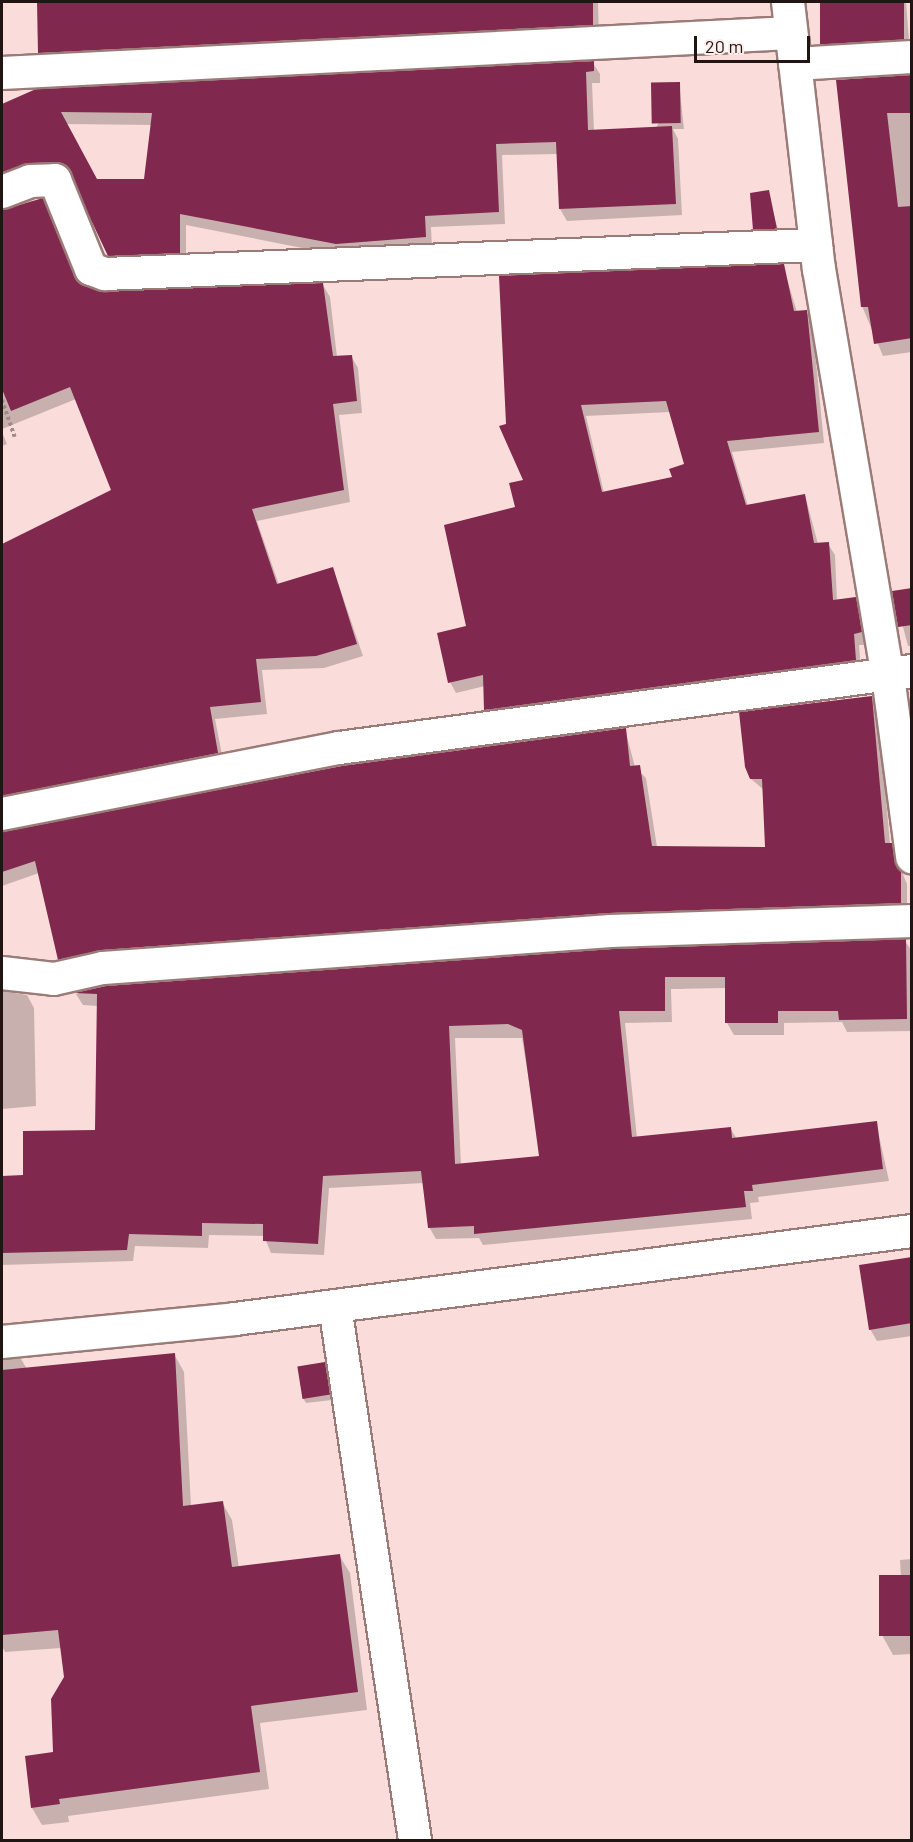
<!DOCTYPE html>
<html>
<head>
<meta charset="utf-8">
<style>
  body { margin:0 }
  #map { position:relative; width:913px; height:1842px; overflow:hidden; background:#faddda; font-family:Barlow,sans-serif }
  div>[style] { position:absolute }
  .shadow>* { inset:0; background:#0003 }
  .building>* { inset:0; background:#80284d; transform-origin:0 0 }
  .path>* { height:4px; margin-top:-2px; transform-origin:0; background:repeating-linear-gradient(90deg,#a08a88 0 3px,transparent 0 6px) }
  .roads { filter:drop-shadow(2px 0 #9b7b78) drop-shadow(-2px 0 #9b7b78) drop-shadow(0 2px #9b7b78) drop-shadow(0 -2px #9b7b78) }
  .minor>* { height:32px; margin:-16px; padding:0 16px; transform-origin:16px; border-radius:16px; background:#fff }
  span { translate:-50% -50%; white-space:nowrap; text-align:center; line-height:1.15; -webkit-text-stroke:6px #fdefed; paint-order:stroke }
  .frame { position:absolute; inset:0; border:3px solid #211514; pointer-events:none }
  .scale { position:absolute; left:694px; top:36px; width:116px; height:27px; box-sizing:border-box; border:3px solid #211514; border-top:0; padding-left:8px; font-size:18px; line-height:21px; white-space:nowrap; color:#211514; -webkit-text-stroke:4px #fdefed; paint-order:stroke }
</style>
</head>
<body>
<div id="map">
  <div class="shadow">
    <i style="clip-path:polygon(38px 2px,598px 2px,599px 36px,46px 64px,39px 53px)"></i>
    <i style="clip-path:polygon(822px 2px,906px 2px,910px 52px,829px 57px,822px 44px)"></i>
    <i style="clip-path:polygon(evenodd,593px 63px,600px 74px,600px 83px,592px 83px,594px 131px,656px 128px,679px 83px,684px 129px,673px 129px,678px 139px,682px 215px,567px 221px,560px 209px,558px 154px,502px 155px,505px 224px,431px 227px,432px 248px,343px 256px,186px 225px,186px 264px,116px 267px,71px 176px,2px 189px,2px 105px,36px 91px,593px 63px,66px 124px,152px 125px,145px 181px,96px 181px,66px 124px)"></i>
    <i style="clip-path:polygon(912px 74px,912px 352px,883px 356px,862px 306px,837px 81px)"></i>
    <i style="clip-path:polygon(768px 192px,779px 234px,757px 235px,754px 229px)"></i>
    <i style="clip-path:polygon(42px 200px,76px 279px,99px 292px,323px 285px,330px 297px,337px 357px,351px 356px,358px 368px,362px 413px,339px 415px,350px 502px,257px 521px,279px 585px,333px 568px,363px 656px,324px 668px,262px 670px,267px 714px,215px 719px,224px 765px,2px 811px,2px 546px,113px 491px,76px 399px,2px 429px,2px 211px)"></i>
    <i style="clip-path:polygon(evenodd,783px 266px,797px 312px,806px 311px,812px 322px,824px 443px,732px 452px,748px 506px,805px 495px,818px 544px,828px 544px,835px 555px,837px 601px,856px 598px,862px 609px,868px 645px,859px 645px,861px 671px,492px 721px,485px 686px,456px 693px,450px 682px,525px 481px,501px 427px,783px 266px,670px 412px,686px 465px,674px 478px,604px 493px,586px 416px,670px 412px)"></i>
    <i style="clip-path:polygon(2px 432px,7px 444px,2px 446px)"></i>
    <i style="clip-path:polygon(910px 568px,912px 568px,912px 646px,908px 646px,894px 593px,910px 590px)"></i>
    <i style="clip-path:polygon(872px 697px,878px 709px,890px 844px,907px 884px,907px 915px,66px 971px,39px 873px,2px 886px,2px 833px,625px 729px,635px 767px,646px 778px,657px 847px,767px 849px,764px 790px,751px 779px)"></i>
    <i style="clip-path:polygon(evenodd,905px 941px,912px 951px,912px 1031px,847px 1032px,842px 1022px,784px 1023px,784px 1035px,734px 1035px,727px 1023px,727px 988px,671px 989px,672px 1022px,625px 1023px,637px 1138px,730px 1128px,737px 1139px,876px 1122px,889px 1181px,758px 1197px,759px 1202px,750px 1203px,752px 1219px,483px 1245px,479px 1238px,436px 1239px,429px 1227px,424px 1183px,329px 1188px,324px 1255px,271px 1253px,264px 1236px,209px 1235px,208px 1248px,135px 1246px,133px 1261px,2px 1265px,2px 1177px,25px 1177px,97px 1132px,98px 1006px,83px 1005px,76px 994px,106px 987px,905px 941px,455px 1038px,522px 1038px,541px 1157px,461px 1165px,455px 1038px)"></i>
    <i style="clip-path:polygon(2px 991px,27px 995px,34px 1008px,36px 1106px,2px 1109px)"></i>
    <i style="clip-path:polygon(912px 1258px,912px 1336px,877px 1341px,870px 1329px)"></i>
    <i style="clip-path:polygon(174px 1354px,184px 1372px,191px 1506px,222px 1502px,232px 1520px,239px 1568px,339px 1555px,350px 1573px,367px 1710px,260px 1723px,269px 1789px,68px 1816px,69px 1822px,42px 1825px,32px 1808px,54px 1754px,65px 1677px,61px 1648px,5px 1652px,2px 1646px,2px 1357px,21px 1359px,27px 1369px)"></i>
    <i style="clip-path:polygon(324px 1364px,332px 1400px,306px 1403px,303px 1398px)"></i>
    <i style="clip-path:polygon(912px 1559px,912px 1654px,893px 1655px,883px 1637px,901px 1578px,900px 1560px)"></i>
  </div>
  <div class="building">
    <i style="clip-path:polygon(37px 2px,593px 2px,593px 25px,38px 53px)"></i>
    <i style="left:820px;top:2px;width:84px;height:42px"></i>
    <i style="clip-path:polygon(evenodd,594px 61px,594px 71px,586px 72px,588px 130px,672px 126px,676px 204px,559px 209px,556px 142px,496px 144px,499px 212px,425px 216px,426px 237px,336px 244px,180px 214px,180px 253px,108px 256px,65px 165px,29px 163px,2px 173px,2px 104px,36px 89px,594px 61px,61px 112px,152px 113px,144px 179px,97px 179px,61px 112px)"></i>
    <i style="clip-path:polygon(912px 75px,912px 113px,887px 113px,898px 207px,912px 206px,912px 338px,874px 344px,868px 307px,861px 307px,836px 80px)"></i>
    <i style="left:680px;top:82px;width:41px;height:29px;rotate:89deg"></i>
    <i style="clip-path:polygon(769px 190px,777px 229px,753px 230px,750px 193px)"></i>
    <i style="clip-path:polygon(43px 198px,75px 276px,99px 291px,323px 283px,333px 356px,352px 355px,357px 401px,333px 404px,344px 490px,252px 509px,277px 584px,333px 567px,357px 644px,316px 656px,256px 659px,261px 702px,210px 707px,218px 753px,2px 796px,2px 544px,111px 490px,70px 387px,11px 411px,2px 389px,2px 210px)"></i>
    <i style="clip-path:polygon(evenodd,784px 264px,794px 311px,807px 310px,819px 432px,727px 441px,746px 505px,805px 494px,814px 543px,829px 542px,833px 600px,856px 597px,862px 632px,854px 634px,856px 660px,484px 710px,483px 675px,448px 683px,437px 633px,466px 626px,444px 525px,515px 507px,509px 483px,523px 480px,499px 426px,506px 424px,499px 276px,784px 264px,666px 401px,684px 464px,669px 469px,672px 477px,602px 492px,581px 405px,666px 401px)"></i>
    <i style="clip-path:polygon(912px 588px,912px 625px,898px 627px,892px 591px)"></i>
    <i style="clip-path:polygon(872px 696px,885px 843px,892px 843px,901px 870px,901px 903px,610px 913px,102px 950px,58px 960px,35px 861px,2px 872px,2px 831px,342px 766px,626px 728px,630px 766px,640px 765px,652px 846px,765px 847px,762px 779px,750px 779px,745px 767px,739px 712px)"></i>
    <i style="clip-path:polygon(evenodd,906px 939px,907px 1019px,839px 1020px,838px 1011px,778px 1011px,778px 1023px,725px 1023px,725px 977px,665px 977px,665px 1011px,619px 1011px,632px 1137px,731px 1127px,732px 1138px,877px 1121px,883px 1169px,752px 1185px,753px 1191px,744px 1191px,746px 1207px,474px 1234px,474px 1226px,428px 1228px,421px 1171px,323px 1176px,318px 1244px,263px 1241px,263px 1224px,202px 1223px,202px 1236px,129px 1234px,127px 1250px,2px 1253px,2px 1176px,23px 1175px,23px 1131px,95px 1130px,97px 994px,74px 993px,106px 986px,612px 949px,906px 939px,508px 1024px,522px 1030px,539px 1156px,455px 1164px,449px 1026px,508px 1024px)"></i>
    <i style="clip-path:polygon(912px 1257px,912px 1323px,869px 1330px,859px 1265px)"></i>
    <i style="clip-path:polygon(175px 1353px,183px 1506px,223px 1501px,232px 1567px,340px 1554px,358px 1692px,251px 1706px,260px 1772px,59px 1799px,60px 1804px,31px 1808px,25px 1756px,53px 1752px,51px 1699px,64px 1677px,58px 1630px,2px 1635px,2px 1370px)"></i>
    <i style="left:325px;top:1362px;width:33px;height:28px;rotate:81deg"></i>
    <i style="left:912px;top:1575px;width:61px;height:33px;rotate:90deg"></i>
  </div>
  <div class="path">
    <i style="left:2px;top:400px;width:39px;rotate:71deg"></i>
  </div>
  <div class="roads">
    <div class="minor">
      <i style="left:788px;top:2px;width:269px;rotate:83.4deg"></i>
      <i style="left:819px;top:269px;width:413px;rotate:80.4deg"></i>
      <i style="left:888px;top:676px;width:183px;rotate:82.4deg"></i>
      <i style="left:795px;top:64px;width:117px;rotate:-3.4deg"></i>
      <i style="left:2px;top:73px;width:790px;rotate:-2.9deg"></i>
      <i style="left:2px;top:192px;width:30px;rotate:-21deg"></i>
      <i style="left:30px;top:181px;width:25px;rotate:-2deg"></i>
      <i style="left:55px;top:180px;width:96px;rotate:68deg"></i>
      <i style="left:91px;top:269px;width:15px;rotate:20deg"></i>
      <i style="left:105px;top:274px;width:712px;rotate:-2.34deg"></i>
      <i style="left:2px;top:814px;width:343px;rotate:-11.1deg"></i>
      <i style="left:339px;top:748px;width:578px;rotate:-7.65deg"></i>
      <i style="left:2px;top:973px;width:52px;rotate:6.6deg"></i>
      <i style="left:54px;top:979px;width:50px;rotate:-12.7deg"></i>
      <i style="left:103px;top:968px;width:509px;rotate:-4.17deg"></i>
      <i style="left:611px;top:931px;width:301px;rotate:-1.9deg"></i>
      <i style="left:335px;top:1306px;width:540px;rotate:81.48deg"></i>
      <i style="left:2px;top:1342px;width:234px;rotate:-5.6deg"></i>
      <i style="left:235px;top:1319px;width:683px;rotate:-7.41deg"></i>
    </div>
  </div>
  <div class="frame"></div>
  <div class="scale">20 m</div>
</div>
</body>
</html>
